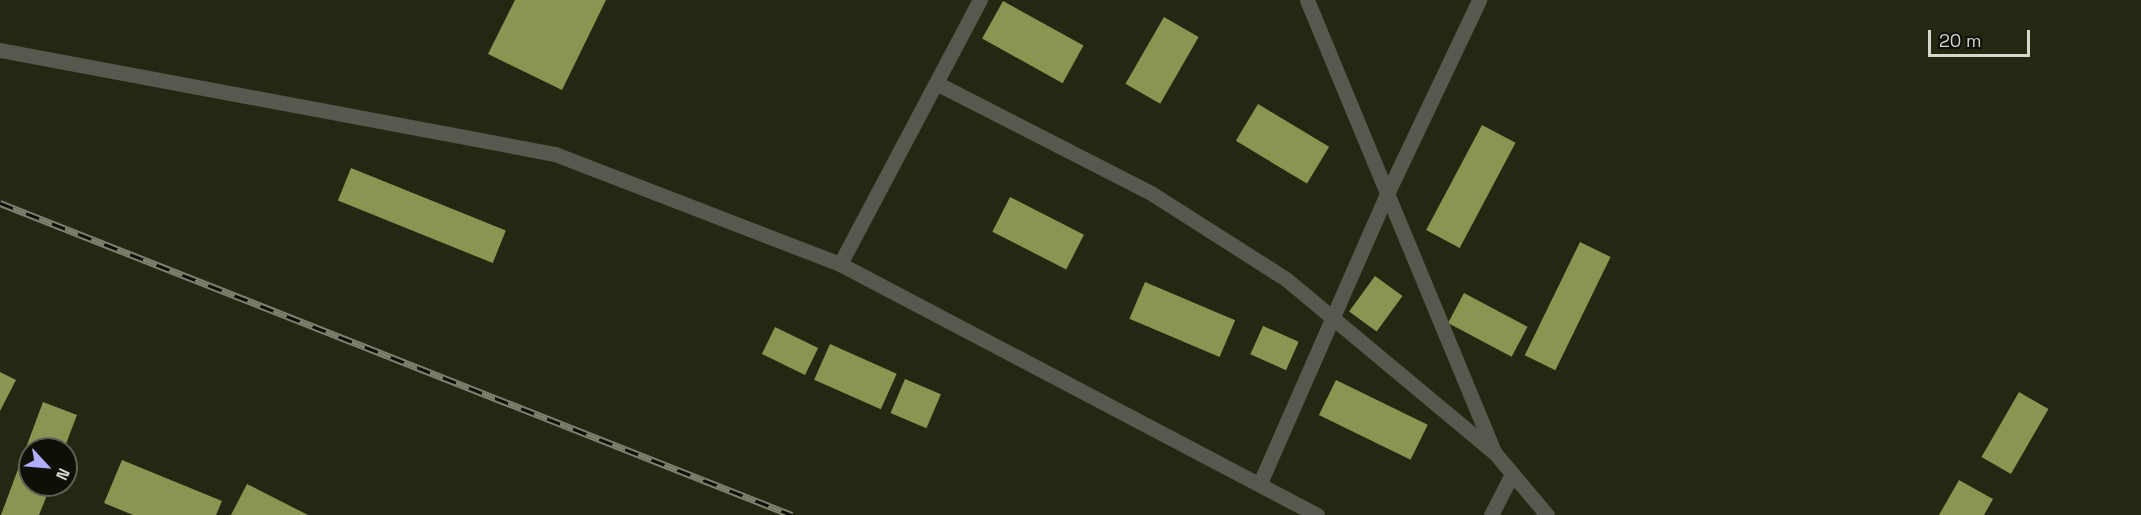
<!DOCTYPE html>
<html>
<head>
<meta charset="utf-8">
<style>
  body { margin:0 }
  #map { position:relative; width:2141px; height:515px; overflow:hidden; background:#242813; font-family:"Space Grotesk",sans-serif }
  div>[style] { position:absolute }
  .building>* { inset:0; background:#8a9552; transform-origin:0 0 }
  .minor>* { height:15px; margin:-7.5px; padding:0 7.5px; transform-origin:7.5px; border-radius:7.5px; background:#57594f }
  .rail>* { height:7px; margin-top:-3.5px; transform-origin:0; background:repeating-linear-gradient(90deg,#0e1007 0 14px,#7d8170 0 28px); box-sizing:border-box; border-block:2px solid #7d8170 }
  span { translate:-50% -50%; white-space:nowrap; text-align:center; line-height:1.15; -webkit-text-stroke:6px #0e1007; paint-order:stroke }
  .north { position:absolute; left:18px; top:437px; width:60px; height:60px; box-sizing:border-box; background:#0e1007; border:2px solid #5d6055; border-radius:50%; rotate:116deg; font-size:16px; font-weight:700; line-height:24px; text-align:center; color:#d4d7ca }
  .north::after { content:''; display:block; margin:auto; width:21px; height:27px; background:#b1adfa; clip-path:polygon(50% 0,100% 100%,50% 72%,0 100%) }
  .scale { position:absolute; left:1928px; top:30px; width:102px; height:27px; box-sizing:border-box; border:3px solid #d4d7ca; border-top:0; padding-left:8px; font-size:18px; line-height:21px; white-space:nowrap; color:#d4d7ca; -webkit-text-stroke:4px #0e1007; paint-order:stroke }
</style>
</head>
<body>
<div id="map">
  <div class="building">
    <i style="clip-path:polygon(515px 0,606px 0,562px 90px,488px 54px)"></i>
    <i style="left:1003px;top:1px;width:92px;height:43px;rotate:29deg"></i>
    <i style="left:1164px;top:17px;width:40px;height:77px;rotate:30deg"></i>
    <i style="left:1258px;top:104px;width:83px;height:43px;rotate:31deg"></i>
    <i style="left:1482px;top:125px;width:38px;height:119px;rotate:28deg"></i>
    <i style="left:351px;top:168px;width:167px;height:35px;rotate:22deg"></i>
    <i style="left:1010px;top:197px;width:83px;height:39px;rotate:27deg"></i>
    <i style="left:1580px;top:242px;width:34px;height:126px;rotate:26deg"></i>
    <i style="left:1375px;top:276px;width:34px;height:44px;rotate:36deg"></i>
    <i style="left:1145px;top:282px;width:98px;height:40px;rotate:23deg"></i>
    <i style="left:1464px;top:293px;width:72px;height:34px;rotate:28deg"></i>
    <i style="left:1263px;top:326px;width:39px;height:31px;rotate:24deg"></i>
    <i style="left:775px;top:327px;width:48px;height:30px;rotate:26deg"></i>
    <i style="left:830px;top:344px;width:73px;height:39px;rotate:24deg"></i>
    <i style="clip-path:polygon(0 372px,16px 380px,0 411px)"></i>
    <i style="left:905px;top:379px;width:39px;height:37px;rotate:23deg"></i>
    <i style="left:1336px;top:380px;width:102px;height:39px;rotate:26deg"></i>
    <i style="left:2019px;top:392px;width:34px;height:75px;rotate:30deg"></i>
    <i style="clip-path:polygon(43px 402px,77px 415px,64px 449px,30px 449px,30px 485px,51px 485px,39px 515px,1px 515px)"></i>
    <i style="clip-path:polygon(122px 460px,222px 501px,216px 515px,133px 515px,104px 503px)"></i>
    <i style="clip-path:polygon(1959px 480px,1993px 499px,1984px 515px,1939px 515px)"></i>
    <i style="clip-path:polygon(247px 484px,308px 515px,231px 515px)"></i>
  </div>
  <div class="minor">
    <i style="left:1307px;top:0;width:489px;rotate:67.5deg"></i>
    <i style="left:1494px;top:452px;width:82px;rotate:49.9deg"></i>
    <i style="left:0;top:50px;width:565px;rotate:10.61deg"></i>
    <i style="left:555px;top:154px;width:305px;rotate:21.1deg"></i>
    <i style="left:840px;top:264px;width:539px;rotate:27.75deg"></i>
    <i style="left:938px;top:84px;width:239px;rotate:27.1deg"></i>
    <i style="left:1151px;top:193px;width:160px;rotate:32.5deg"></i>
    <i style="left:1286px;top:279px;width:271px;rotate:39.8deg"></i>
    <i style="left:840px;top:264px;width:299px;rotate:-62.1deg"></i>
    <i style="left:1260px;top:483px;width:316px;rotate:-66.3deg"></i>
    <i style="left:1387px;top:194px;width:215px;rotate:-64.6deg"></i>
    <i style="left:1491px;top:515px;width:46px;rotate:-62.9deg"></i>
  </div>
  <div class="rail">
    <i style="left:0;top:203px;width:851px;rotate:21.5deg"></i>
  </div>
  <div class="north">N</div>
  <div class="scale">20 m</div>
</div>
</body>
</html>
